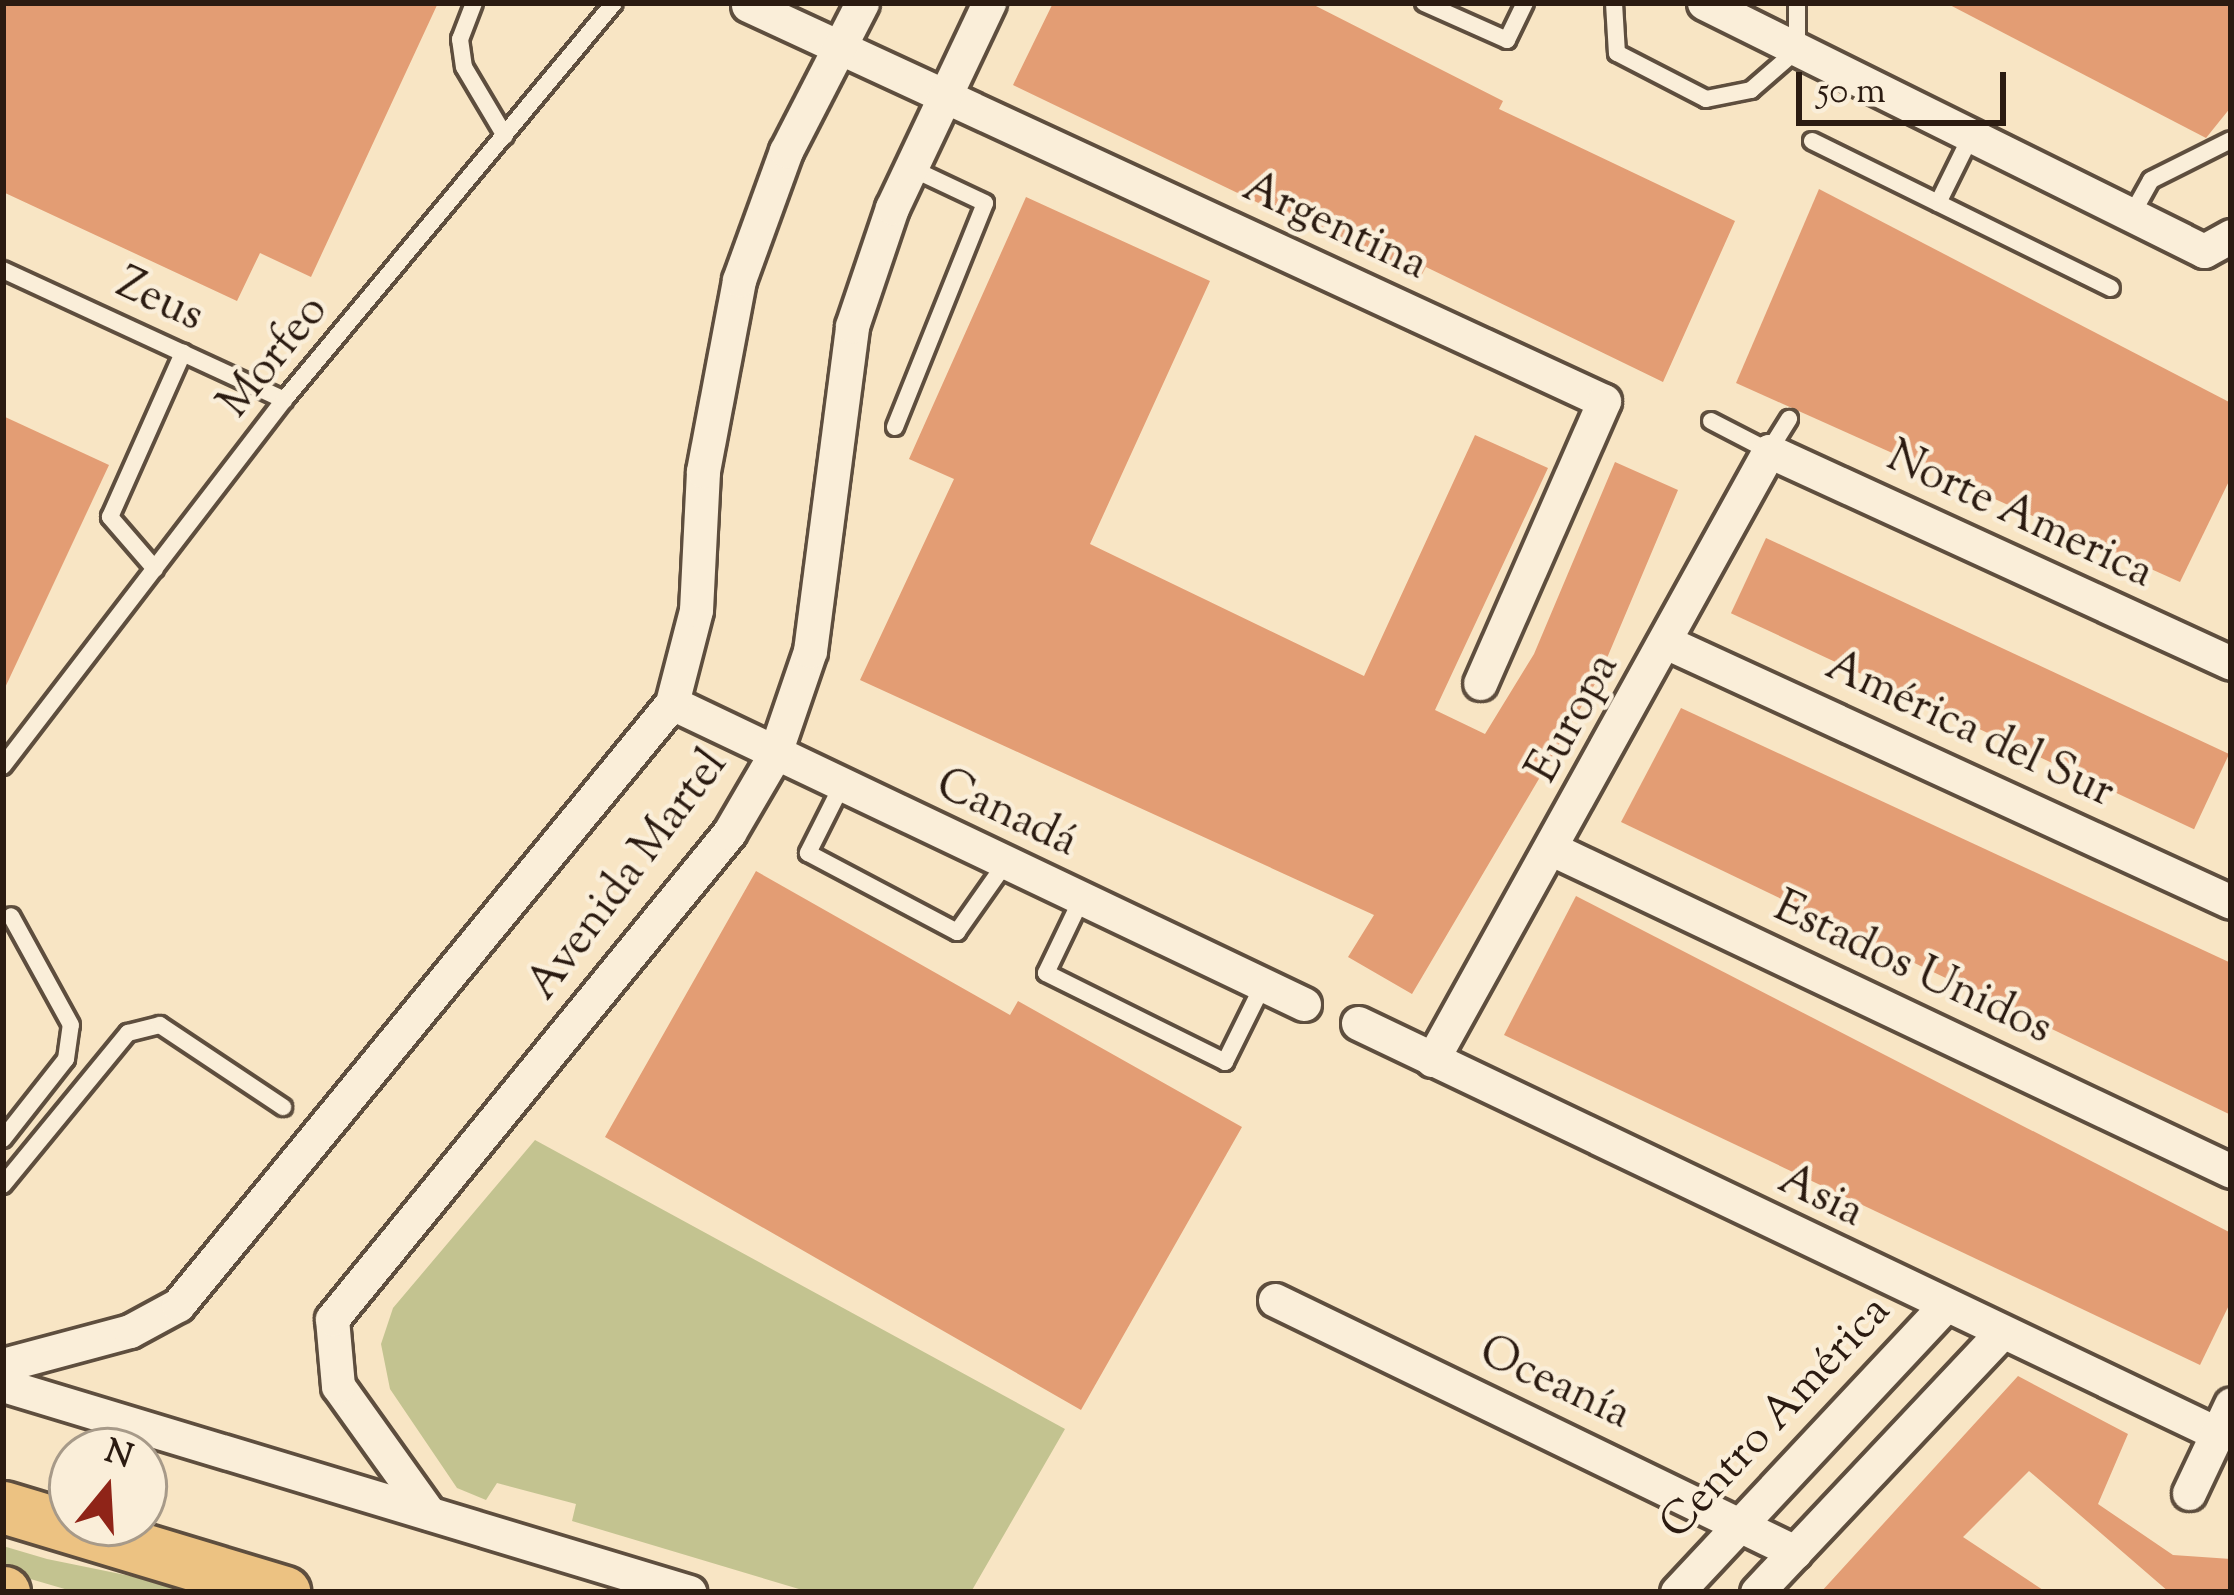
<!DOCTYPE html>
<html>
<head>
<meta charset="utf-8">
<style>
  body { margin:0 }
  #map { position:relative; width:2234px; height:1595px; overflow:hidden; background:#f8e5c4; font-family:"Sorts Mill Goudy",serif }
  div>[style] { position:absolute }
  .green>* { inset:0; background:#c3c390 }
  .building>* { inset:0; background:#e39d74; transform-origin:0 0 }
  .roads { filter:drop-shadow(3px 0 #5e4e3e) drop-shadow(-3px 0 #5e4e3e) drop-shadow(0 3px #5e4e3e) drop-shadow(0 -3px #5e4e3e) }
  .lane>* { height:16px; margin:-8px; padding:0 8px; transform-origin:8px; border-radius:8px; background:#faeed9 }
  .street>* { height:33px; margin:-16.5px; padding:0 16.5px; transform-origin:16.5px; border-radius:16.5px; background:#faeed9 }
  .primary>* { height:51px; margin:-25.5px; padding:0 25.5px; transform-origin:25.5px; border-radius:25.5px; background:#ecc282 }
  span { translate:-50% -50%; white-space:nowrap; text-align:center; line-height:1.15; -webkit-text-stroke:9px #faeed9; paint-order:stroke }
  .street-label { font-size:45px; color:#2b1b11 }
  .frame { position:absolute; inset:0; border:6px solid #2b1b11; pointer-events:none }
  .north { position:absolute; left:48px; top:1427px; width:120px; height:120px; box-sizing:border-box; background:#faeed9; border:3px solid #a79a89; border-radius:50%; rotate:18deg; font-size:33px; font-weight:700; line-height:48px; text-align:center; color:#2b1b11 }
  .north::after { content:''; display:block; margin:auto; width:42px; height:54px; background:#8f2418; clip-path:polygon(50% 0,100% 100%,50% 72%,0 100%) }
  .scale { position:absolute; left:1796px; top:72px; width:210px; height:54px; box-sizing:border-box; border:6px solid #2b1b11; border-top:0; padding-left:15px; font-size:36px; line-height:42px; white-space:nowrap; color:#2b1b11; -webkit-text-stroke:9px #faeed9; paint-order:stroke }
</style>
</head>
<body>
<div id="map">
  <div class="green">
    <i style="clip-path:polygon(535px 1140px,1065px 1429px,971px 1592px,809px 1592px,572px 1521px,576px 1504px,497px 1483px,486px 1500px,457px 1488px,390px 1389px,381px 1344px,393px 1308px)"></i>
    <i style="clip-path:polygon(3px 1546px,47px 1559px,209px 1592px,75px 1592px,3px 1571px)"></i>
  </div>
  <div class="building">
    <i style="clip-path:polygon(3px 3px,438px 3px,311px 277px,260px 253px,237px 301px,3px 192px)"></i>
    <i style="clip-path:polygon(1053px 3px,1310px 3px,1503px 101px,1499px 109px,1735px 221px,1663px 382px,1426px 267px,1419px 280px,1013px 85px)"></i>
    <i style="clip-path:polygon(1946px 3px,2231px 3px,2231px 107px,2206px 138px)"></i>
    <i style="clip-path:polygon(1819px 189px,2231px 403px,2231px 477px,2180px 582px,1736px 383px)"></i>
    <i style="clip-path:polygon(1026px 197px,1210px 281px,1090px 544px,1364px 676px,1475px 435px,1548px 468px,1435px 710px,1485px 734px,1534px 654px,1615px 462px,1678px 490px,1599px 677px,1412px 994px,1348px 957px,1374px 915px,860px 680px,954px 479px,909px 459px)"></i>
    <i style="clip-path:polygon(3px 416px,109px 465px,3px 692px)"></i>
    <i style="left:1766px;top:538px;width:511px;height:83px;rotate:25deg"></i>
    <i style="clip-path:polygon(1681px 708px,2231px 963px,2231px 1115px,1621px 822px)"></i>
    <i style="clip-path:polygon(756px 871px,1010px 1015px,1018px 1001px,1242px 1127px,1081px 1410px,605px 1137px)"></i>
    <i style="clip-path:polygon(1576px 896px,2231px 1233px,2231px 1301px,2200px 1365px,1504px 1035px)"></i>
    <i style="clip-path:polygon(2018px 1376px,2128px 1434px,2098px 1504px,2173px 1555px,2231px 1559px,2231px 1592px,2169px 1592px,2029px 1471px,1963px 1537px,2046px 1592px,1821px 1592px)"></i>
  </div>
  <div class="roads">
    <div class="lane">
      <i style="left:474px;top:3px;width:39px;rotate:111deg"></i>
      <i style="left:460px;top:39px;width:28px;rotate:82deg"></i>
      <i style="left:464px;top:67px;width:80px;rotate:59.3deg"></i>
      <i style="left:1424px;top:3px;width:91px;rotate:24deg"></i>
      <i style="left:1507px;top:40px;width:41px;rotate:-64.1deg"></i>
      <i style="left:1614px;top:3px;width:50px;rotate:86.6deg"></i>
      <i style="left:1617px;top:53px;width:100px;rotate:27.3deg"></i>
      <i style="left:1706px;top:99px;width:46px;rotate:-11.3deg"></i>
      <i style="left:1751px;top:90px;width:61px;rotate:-41deg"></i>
      <i style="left:1797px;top:50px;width:47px;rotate:-90deg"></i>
      <i style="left:1812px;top:141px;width:333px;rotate:26.2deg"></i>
      <i style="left:1938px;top:203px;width:75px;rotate:-63.8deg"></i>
      <i style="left:2131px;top:216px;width:41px;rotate:-60.9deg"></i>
      <i style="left:2151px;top:180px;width:89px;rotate:-26.6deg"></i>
      <i style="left:3px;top:270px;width:310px;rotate:24.8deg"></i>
      <i style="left:1711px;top:421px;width:65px;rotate:27.3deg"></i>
      <i style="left:1769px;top:451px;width:38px;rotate:-58deg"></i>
      <i style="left:895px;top:427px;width:241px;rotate:-68.1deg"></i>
      <i style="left:985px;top:203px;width:82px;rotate:-154.7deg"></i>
      <i style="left:155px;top:569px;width:69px;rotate:-130.9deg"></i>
      <i style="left:110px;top:517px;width:180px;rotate:-66deg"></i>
      <i style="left:3px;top:766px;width:461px;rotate:-52.5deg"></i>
      <i style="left:284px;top:400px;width:516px;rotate:-50.27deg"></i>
      <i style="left:841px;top:787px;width:74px;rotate:116.6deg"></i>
      <i style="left:808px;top:853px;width:169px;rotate:27.9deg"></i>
      <i style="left:957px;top:932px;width:83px;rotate:-54.8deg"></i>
      <i style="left:1081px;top:900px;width:81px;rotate:115.6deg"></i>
      <i style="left:1046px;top:973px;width:200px;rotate:26.4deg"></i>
      <i style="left:1225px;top:1062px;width:86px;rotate:-63.7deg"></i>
      <i style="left:3px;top:1139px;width:102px;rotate:-51.8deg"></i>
      <i style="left:66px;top:1059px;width:34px;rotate:-82deg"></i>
      <i style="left:71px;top:1025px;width:124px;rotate:-118.8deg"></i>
      <i style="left:3px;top:1185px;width:197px;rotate:-50.6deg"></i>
      <i style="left:128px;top:1033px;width:33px;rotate:-14deg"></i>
      <i style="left:160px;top:1025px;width:148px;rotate:33.7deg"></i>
    </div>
    <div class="street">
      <i style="left:1704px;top:3px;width:558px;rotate:26.38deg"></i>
      <i style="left:2204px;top:251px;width:31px;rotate:-29deg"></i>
      <i style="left:748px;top:5px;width:943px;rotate:24.83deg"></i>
      <i style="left:1604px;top:401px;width:308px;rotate:113.7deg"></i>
      <i style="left:1670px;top:644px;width:617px;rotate:24.7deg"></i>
      <i style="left:672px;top:703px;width:700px;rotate:25.47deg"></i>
      <i style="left:1554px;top:850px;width:749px;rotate:25.37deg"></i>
      <i style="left:1358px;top:1023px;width:951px;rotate:25.54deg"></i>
      <i style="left:1432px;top:1060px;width:696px;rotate:-61.04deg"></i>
      <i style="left:1769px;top:451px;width:508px;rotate:24.65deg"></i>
      <i style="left:1275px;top:1300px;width:578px;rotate:25.86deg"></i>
      <i style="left:3px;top:1365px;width:131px;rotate:-15deg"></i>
      <i style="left:130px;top:1331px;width:55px;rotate:-28.4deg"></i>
      <i style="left:178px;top:1305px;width:779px;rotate:-50.63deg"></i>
      <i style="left:672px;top:703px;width:96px;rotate:-75.5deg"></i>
      <i style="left:696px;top:610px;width:139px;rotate:-87.1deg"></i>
      <i style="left:703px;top:471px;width:194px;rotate:-79.3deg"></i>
      <i style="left:739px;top:280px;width:137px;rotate:-70deg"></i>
      <i style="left:786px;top:151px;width:166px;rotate:-62.8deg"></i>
      <i style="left:3px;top:1385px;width:717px;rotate:16.79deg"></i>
      <i style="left:2189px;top:1493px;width:98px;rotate:-64.7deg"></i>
      <i style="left:429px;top:1513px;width:156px;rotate:-125.6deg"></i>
      <i style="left:338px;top:1386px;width:67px;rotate:-95.1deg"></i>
      <i style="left:332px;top:1319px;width:628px;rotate:-50.76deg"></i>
      <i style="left:729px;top:833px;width:89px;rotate:-59.7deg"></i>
      <i style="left:774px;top:756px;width:111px;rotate:-71.1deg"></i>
      <i style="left:810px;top:651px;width:328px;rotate:-82.6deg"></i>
      <i style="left:852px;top:326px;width:125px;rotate:-71.3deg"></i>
      <i style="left:892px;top:208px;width:227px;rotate:-64.7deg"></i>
      <i style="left:1677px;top:1592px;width:389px;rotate:-46.9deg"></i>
      <i style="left:1757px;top:1592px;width:353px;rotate:-46.7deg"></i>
    </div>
    <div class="primary">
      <i style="left:3px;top:1507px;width:294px;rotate:16.8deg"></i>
      <i style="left:3px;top:1592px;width:1px"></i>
    </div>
  </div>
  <div class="street-label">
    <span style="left:1334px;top:228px;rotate:25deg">Argentina</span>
    <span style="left:159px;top:302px;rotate:25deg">Zeus</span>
    <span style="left:275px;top:358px;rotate:-51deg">Morfeo</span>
    <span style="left:2019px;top:517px;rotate:25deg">Norte America</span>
    <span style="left:1575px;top:719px;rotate:-61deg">Europa</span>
    <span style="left:1969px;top:731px;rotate:25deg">América del Sur</span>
    <span style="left:1006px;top:815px;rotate:25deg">Canadá</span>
    <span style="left:629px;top:876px;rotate:-53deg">Avenida Martel</span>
    <span style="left:1912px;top:970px;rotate:25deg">Estados Unidos</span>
    <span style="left:1820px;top:1198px;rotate:26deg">Asia</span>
    <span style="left:1554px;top:1385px;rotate:25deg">Oceanía</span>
    <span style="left:1777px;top:1419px;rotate:-47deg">Centro América</span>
  </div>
  <div class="frame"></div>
  <div class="north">N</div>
  <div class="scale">50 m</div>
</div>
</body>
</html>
